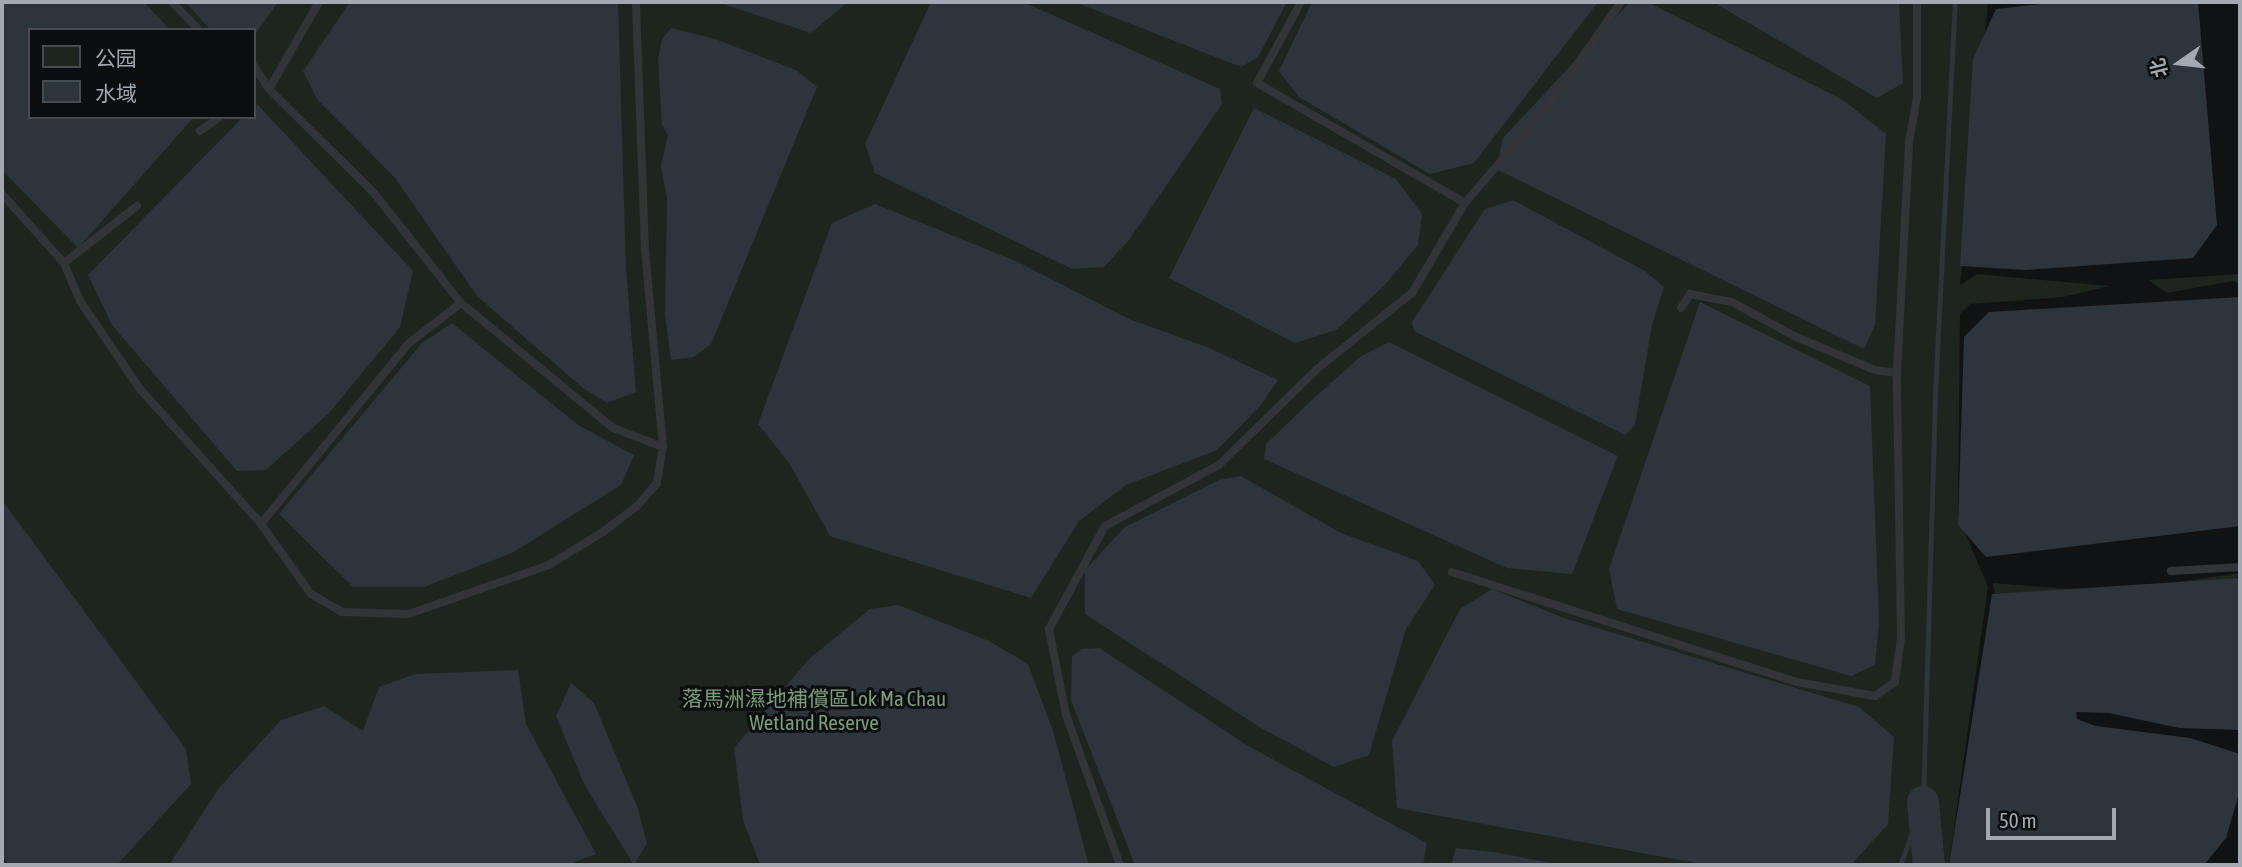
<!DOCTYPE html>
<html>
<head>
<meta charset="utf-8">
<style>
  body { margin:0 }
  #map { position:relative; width:2242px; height:867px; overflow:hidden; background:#111213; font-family:"Asap Condensed","Noto Sans SC",sans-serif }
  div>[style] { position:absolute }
  .green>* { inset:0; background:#1e251e }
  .water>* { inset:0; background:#2c353b }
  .stream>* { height:5px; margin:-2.5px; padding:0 2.5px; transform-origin:2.5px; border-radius:2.5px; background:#2c353b }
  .river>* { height:32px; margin:-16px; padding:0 16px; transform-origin:16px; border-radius:16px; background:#2c353b }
  .service>* { height:8px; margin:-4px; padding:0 4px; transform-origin:4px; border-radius:4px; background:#333438 }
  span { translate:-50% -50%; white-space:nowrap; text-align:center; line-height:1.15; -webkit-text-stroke:6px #0c0d0e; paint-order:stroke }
  .park-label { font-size:21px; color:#7b9d7b }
  .frame { position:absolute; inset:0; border:4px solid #a3a9b3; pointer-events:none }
  .legend { position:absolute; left:28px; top:28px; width:228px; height:91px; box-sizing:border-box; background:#0c0d0e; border:2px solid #484b50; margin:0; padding:9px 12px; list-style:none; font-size:21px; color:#a3a9b3 }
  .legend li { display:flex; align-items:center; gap:14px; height:35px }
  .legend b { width:35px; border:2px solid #484b50 }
  .north { position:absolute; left:2144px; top:28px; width:70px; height:70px; -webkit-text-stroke:5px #0c0d0e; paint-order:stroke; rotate:256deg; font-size:19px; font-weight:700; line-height:28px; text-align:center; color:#a3a9b3 }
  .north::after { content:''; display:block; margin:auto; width:24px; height:32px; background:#a3a9b3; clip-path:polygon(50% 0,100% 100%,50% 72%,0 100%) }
  .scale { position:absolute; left:1986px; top:808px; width:130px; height:32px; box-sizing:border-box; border:4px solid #a3a9b3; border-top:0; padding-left:9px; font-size:21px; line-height:24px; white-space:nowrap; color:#a3a9b3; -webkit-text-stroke:5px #0c0d0e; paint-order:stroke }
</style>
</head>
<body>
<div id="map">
  <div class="green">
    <i style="clip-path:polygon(evenodd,2px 2px,1988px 2px,1960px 285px,1977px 274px,2110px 286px,2063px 297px,1970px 304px,1960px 314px,1958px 516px,1988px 587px,1949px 865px,2px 865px,2px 2px,30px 30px,254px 30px,254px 117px,30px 117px,30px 30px)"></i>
    <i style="clip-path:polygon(2240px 274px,2240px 285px,2233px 281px,2167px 293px,2148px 280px)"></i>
    <i style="clip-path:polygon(2240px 573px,2240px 589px,1997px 600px,1993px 583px,2109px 592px)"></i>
  </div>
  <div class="water">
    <i style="clip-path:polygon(4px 2px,144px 2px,170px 30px,30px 30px,30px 117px,194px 117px,78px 248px,2px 170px)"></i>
    <i style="clip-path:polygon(185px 2px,278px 2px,254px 36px,254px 30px,211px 30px)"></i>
    <i style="clip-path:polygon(350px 2px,618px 2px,626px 268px,636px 392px,607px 403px,583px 388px,477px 296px,395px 178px,317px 99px,303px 71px)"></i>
    <i style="clip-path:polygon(717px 2px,848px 2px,811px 33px)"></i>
    <i style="clip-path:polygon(931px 2px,1023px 2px,1220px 89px,1222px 104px,1129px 240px,1104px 267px,1072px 269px,875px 173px,865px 144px)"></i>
    <i style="clip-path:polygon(1075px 2px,1287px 2px,1258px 57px,1241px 67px)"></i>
    <i style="clip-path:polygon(1312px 2px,1598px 2px,1474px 163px,1430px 174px,1299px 97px,1279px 71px)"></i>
    <i style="clip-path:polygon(1630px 2px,1647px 2px,1843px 100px,1886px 134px,1875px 325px,1864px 349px,1496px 169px,1503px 138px)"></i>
    <i style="clip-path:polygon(1713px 2px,1899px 2px,1903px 83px,1877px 98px)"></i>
    <i style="clip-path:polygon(2059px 2px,2198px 2px,2217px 225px,2193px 258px,2026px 270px,1960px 266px,1973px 59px,1996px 9px)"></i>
    <i style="clip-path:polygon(671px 28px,715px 39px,796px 70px,817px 87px,711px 344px,694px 357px,671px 360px,665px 315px,667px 199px,661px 165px,668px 135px,662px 125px,658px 60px,662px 39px)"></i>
    <i style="clip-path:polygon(257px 104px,413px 271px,400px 327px,330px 412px,266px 470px,237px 471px,112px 325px,88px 275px,243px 117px,254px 117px)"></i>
    <i style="clip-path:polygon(1254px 108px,1396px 179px,1422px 214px,1418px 245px,1384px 286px,1336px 330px,1295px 343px,1169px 278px)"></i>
    <i style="clip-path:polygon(1513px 200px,1645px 271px,1664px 287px,1652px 325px,1635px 425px,1625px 435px,1414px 331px,1412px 322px,1485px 209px)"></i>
    <i style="clip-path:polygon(875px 204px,1018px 262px,1129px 319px,1207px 347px,1278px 380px,1261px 405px,1217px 450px,1126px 485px,1079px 521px,1031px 598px,830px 536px,789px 463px,758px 424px,832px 223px)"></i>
    <i style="clip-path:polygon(2240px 297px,2240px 526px,1986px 557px,1958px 525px,1964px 337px,1989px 312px)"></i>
    <i style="clip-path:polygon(1700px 302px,1870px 386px,1879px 622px,1875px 665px,1851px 676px,1617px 609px,1609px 569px)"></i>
    <i style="clip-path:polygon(452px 323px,578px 425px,634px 455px,621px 485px,512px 553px,424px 587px,353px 587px,279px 514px,422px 343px)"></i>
    <i style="clip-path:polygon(1389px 342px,1618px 456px,1572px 574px,1507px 568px,1264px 459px,1266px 444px,1315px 397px,1360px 357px)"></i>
    <i style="clip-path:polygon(1241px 476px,1341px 533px,1418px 561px,1435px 585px,1406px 629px,1369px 755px,1334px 767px,1261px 728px,1085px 614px,1085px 570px,1125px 527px,1219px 480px)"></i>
    <i style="clip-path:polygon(2px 500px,186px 749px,191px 784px,117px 865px,9px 865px,2px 856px)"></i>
    <i style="clip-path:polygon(2240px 578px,2240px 730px,2179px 728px,2109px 713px,2076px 712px,2077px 719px,2096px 726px,2190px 738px,2240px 754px,2240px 790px,2226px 838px,2204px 865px,1949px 865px,1992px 594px)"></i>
    <i style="clip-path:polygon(1492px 589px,1564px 618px,1859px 707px,1894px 737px,1888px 824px,1851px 865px,1707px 865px,1397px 808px,1392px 741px,1460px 609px)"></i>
    <i style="clip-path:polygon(898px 605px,989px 641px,1028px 664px,1053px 731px,1089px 865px,760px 865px,743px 820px,734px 748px,809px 659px,870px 609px)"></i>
    <i style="clip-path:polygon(1099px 648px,1250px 747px,1427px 843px,1423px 865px,1135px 865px,1071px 700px,1072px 656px,1082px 649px)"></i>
    <i style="clip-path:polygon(518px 670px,526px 724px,596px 854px,567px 865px,169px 865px,219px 788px,281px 720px,324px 706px,363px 731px,379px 687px,416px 674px)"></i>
    <i style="clip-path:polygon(571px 683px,594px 703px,637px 806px,647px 843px,634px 865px,585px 786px,556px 716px)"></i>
    <i style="clip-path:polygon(1456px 848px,1494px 852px,1562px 865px,1451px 865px)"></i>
  </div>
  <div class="stream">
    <i style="left:1900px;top:865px;width:67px;rotate:-69.9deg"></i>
    <i style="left:1923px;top:802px;width:409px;rotate:-88.3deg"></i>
    <i style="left:1935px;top:393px;width:392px;rotate:-87.1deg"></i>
  </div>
  <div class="river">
    <i style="left:1923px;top:802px;width:63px;rotate:84.6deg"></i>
  </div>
  <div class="service">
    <i style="left:172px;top:2px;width:39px;rotate:46deg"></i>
    <i style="left:319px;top:2px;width:100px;rotate:119.9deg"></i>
    <i style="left:269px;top:89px;width:148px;rotate:44.7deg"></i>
    <i style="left:374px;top:193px;width:140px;rotate:51.7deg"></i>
    <i style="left:461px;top:303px;width:197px;rotate:39.4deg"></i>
    <i style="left:613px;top:428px;width:53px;rotate:20.8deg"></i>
    <i style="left:254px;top:66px;width:27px;rotate:57deg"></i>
    <i style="left:200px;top:131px;width:24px;rotate:-36deg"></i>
    <i style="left:2px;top:194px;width:93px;rotate:48.1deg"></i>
    <i style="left:1465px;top:203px;width:125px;rotate:-49.5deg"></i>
    <i style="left:1546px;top:108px;width:130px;rotate:-54.7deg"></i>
    <i style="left:137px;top:206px;width:93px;rotate:142deg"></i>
    <i style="left:64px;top:263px;width:41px;rotate:67.2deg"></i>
    <i style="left:80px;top:301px;width:107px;rotate:55.7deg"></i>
    <i style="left:140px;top:389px;width:181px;rotate:48.1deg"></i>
    <i style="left:461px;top:303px;width:66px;rotate:142.4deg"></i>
    <i style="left:409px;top:343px;width:234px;rotate:129.3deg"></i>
    <i style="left:261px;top:524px;width:86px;rotate:54.5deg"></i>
    <i style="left:311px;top:594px;width:36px;rotate:30deg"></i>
    <i style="left:342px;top:612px;width:67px;rotate:1.7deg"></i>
    <i style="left:409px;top:614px;width:148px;rotate:-19.3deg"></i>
    <i style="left:549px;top:565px;width:63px;rotate:-31.4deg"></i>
    <i style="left:603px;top:532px;width:43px;rotate:-37.4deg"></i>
    <i style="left:637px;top:506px;width:30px;rotate:-49deg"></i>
    <i style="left:657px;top:483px;width:36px;rotate:-81deg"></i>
    <i style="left:663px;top:447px;width:198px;rotate:-95.2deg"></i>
    <i style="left:645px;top:250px;width:248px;rotate:-92.1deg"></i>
    <i style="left:1681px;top:308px;width:17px;rotate:-57deg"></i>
    <i style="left:1690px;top:294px;width:43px;rotate:10.8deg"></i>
    <i style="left:1732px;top:302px;width:71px;rotate:28.7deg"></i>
    <i style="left:1794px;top:336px;width:88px;rotate:22.8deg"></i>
    <i style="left:1875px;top:370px;width:22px;rotate:8deg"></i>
    <i style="left:2171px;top:571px;width:69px;rotate:-3.3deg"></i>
    <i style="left:1452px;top:572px;width:362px;rotate:17.7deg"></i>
    <i style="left:1797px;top:682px;width:79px;rotate:10.2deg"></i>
    <i style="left:1875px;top:696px;width:24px;rotate:-35deg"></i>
    <i style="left:1895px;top:682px;width:44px;rotate:-82.2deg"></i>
    <i style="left:1901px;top:638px;width:265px;rotate:-90.9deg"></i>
    <i style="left:1897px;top:373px;width:231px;rotate:-87deg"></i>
    <i style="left:1909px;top:142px;width:46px;rotate:-79.9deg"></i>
    <i style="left:1917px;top:97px;width:95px;rotate:-90deg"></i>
    <i style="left:1120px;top:865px;width:159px;rotate:-109.8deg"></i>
    <i style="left:1066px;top:715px;width:88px;rotate:-101.2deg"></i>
    <i style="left:1049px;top:629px;width:117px;rotate:-61.5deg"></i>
    <i style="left:1105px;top:526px;width:129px;rotate:-28.2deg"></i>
    <i style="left:1219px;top:465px;width:137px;rotate:-44.4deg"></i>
    <i style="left:1317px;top:369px;width:122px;rotate:-38.7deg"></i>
    <i style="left:1412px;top:293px;width:104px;rotate:-59.5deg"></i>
    <i style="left:1465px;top:203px;width:240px;rotate:-150deg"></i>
    <i style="left:1257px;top:83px;width:92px;rotate:-61.5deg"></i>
  </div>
  <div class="park-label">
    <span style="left:814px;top:710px">落馬洲濕地補償區Lok Ma Chau<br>Wetland Reserve</span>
  </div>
  <div class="frame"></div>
  <ul class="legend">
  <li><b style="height:19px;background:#1e251e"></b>公园</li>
  <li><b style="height:19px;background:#2c353b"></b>水域</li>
  </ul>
  <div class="north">北</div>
  <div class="scale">50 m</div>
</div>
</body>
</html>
